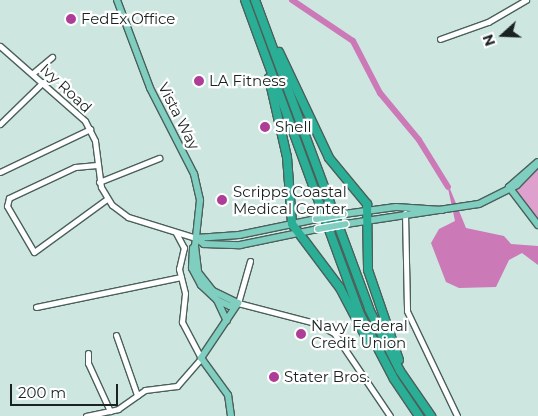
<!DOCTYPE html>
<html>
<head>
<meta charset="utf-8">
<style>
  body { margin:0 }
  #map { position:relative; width:538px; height:416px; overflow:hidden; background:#cee6e0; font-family:Montserrat,sans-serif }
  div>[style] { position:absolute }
  .green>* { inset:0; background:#dea1cd }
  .water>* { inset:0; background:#cb79b7 }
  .river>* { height:6px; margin:-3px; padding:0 3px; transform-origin:3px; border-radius:3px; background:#cb79b7 }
  .roads { filter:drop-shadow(1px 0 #4a605a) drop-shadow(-1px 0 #4a605a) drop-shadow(0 1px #4a605a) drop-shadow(0 -1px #4a605a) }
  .minor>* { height:5px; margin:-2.5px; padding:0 2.5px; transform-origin:2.5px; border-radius:2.5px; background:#fff }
  .major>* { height:6px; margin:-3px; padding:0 3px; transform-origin:3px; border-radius:3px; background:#80cec0 }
  .highway>* { height:8px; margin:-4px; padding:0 4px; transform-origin:4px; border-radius:4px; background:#2bae96 }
  .bridges { filter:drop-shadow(1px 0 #fff) drop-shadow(-1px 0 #fff) drop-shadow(0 1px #fff) drop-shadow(0 -1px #fff) }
  .major-bridge>* { height:6px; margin:-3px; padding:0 3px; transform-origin:3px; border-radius:3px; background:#80cec0 }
  .dots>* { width:14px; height:14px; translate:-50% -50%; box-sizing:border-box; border:2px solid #fff; border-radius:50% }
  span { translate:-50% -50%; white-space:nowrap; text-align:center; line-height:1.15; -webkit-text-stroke:4.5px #fff; paint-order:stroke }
  .poi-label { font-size:15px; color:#1a2321 }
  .left { translate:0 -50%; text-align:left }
  .street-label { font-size:15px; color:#1a2321 }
  .north { position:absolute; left:478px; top:10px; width:50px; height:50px; -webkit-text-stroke:4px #fff; paint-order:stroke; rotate:250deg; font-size:14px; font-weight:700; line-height:20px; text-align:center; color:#1a2321 }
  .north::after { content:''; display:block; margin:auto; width:18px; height:22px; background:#1a2321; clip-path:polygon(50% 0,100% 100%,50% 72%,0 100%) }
  .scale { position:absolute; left:10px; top:384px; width:108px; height:22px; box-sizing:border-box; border:2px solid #1a2321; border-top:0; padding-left:6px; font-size:15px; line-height:18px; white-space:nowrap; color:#1a2321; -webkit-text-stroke:4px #fff; paint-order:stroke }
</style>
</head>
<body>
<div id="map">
  <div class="green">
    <i style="clip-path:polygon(538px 165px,538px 222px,512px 188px)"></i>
  </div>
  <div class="water">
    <i style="clip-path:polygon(446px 179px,466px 228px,504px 236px,511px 244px,538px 246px,538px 265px,522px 253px,509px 260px,496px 287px,459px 288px,446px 282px,431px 243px,439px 229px,455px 221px)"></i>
  </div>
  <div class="river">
    <i style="left:292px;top:0;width:73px;rotate:33.9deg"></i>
    <i style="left:353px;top:41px;width:59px;rotate:62.6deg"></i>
    <i style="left:380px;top:93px;width:61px;rotate:50.3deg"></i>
    <i style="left:419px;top:140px;width:55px;rotate:58.3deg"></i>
  </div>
  <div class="roads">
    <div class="minor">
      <i style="left:440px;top:39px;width:51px;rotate:-19.5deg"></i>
      <i style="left:488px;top:22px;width:44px;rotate:-30.1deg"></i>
      <i style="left:0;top:46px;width:113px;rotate:41.4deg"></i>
      <i style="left:85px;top:121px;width:22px;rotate:63deg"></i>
      <i style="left:95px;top:141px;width:46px;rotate:82.6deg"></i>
      <i style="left:101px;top:187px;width:21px;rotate:59deg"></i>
      <i style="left:112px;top:205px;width:20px;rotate:37deg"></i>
      <i style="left:128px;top:217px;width:71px;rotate:17.2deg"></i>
      <i style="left:33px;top:73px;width:25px;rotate:-40deg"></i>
      <i style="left:0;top:124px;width:60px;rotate:-44.3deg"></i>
      <i style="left:97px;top:165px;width:22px;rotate:175deg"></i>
      <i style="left:75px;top:167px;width:73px;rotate:154.8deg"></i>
      <i style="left:9px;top:198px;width:8px;rotate:104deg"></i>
      <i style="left:7px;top:206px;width:53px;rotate:59.6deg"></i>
      <i style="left:34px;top:252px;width:90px;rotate:-36deg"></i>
      <i style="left:0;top:172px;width:100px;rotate:-25.5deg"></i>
      <i style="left:99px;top:182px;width:65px;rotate:-21.8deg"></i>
      <i style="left:405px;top:213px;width:98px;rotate:88.8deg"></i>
      <i style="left:407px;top:311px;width:116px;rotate:64.5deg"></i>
      <i style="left:250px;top:261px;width:44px;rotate:105.9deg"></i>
      <i style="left:238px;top:303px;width:80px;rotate:14.6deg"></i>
      <i style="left:315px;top:323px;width:21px;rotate:28deg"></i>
      <i style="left:334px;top:333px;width:100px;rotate:56deg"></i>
      <i style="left:36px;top:307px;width:148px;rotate:-11.7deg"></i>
      <i style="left:116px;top:335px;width:64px;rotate:70.7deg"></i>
      <i style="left:88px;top:353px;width:10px;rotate:90deg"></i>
      <i style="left:88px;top:363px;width:53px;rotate:65.4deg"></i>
      <i style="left:86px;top:416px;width:33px;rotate:-12deg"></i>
      <i style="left:118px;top:409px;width:33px;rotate:-35deg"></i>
      <i style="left:145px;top:390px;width:32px;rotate:-7deg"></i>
      <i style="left:177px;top:386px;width:37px;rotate:-49deg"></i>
      <i style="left:201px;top:358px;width:41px;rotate:-117.8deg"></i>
      <i style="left:182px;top:322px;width:29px;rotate:-84deg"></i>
      <i style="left:185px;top:293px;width:25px;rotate:-104deg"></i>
      <i style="left:179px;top:269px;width:22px;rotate:-77deg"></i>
      <i style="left:184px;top:248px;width:17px;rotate:-118deg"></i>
    </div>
    <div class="major">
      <i style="left:117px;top:0;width:94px;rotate:69.4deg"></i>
      <i style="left:150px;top:88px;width:97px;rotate:62.9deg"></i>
      <i style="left:194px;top:174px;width:27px;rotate:77deg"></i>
      <i style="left:200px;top:200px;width:46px;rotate:96.2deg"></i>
      <i style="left:195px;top:246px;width:26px;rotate:83deg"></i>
      <i style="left:198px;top:272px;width:24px;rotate:52deg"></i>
      <i style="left:213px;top:291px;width:28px;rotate:26deg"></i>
      <i style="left:509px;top:187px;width:48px;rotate:52.7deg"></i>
      <i style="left:509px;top:187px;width:38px;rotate:-41deg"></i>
      <i style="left:344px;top:214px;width:52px;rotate:-7.7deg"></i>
      <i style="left:396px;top:207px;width:46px;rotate:3.7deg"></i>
      <i style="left:346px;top:224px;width:134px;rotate:-8.6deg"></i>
      <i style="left:479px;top:204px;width:42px;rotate:-26.6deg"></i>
      <i style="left:517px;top:185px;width:30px;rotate:-46deg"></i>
      <i style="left:196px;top:238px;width:10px;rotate:37deg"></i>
      <i style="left:204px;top:244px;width:36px;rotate:2deg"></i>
      <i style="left:240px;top:245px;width:80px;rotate:-11.6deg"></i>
      <i style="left:196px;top:238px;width:43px;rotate:-4deg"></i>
      <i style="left:239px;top:235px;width:79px;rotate:-11.7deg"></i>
      <i style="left:193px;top:248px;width:20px;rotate:93deg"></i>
      <i style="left:192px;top:268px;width:19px;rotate:62deg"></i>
      <i style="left:201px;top:285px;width:22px;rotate:43deg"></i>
      <i style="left:217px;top:300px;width:14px;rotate:25deg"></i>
      <i style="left:230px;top:306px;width:9px;rotate:-21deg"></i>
      <i style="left:217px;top:300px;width:23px;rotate:65deg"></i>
      <i style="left:231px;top:416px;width:21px;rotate:-98deg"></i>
      <i style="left:228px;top:395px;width:46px;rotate:-126.1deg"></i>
      <i style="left:201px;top:358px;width:66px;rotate:-56.1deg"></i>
    </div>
    <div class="highway">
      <i style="left:245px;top:0;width:334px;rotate:69.9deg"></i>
      <i style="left:360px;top:314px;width:73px;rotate:62.4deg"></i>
      <i style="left:394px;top:379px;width:45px;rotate:56deg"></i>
      <i style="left:255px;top:0;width:329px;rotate:69.7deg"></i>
      <i style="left:369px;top:309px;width:69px;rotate:63.4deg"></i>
      <i style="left:400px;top:371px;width:55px;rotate:55.4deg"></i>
      <i style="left:279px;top:52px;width:117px;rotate:64.7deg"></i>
      <i style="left:329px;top:158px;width:60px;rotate:50.4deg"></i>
      <i style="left:367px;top:204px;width:66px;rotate:89.1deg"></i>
      <i style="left:368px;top:270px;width:95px;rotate:71deg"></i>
      <i style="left:269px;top:78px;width:81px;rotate:77.2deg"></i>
      <i style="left:287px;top:157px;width:67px;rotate:85.7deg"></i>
      <i style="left:292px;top:224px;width:80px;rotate:53.1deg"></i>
      <i style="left:340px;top:288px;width:62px;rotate:62.2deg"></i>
    </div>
  </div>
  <div class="bridges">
    <div class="major-bridge">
      <i style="left:316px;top:219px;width:28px;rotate:-10deg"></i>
      <i style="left:318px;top:229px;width:28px;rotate:-10deg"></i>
    </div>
  </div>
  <div class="dots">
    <i style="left:71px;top:19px;background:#ae3d98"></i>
    <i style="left:199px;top:81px;background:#ae3d98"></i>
    <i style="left:265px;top:127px;background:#ae3d98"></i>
    <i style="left:222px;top:200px;background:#ae3d98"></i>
    <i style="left:301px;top:334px;background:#ae3d98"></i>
    <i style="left:274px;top:377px;background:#ae3d98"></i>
  </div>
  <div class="poi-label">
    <span class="left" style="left:81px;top:19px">FedEx Office</span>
    <span class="left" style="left:209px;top:81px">LA Fitness</span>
    <span class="left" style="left:275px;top:127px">Shell</span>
    <span class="left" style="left:233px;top:200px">Scripps Coastal<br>Medical Center</span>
    <span class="left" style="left:311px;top:334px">Navy Federal<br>Credit Union</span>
    <span class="left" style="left:284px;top:377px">Stater Bros.</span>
  </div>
  <div class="street-label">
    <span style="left:66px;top:88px;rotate:43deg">Ivy Road</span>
    <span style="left:179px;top:116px;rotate:63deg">Vista Way</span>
  </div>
  <div class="north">N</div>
  <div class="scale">200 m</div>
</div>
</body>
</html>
